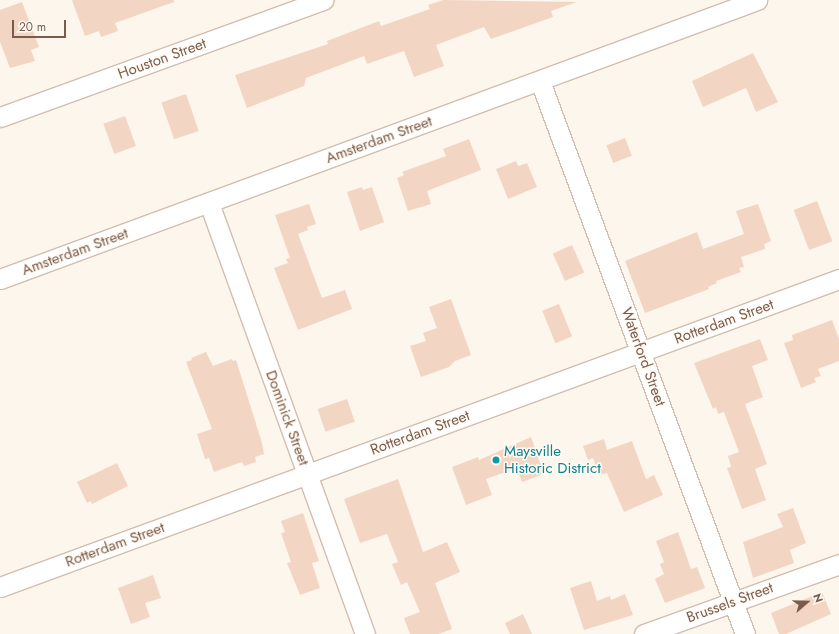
<!DOCTYPE html>
<html>
<head>
<meta charset="utf-8">
<style>
  body { margin:0 }
  #map { position:relative; width:839px; height:634px; overflow:hidden; background:#fdf6ec; font-family:Jost,sans-serif }
  div>[style] { position:absolute }
  .building>* { inset:0; background:#f3d5c3; transform-origin:0 0 }
  .roads { filter:drop-shadow(1px 0 #d1beb0) drop-shadow(-1px 0 #d1beb0) drop-shadow(0 1px #d1beb0) drop-shadow(0 -1px #d1beb0) }
  .street>* { height:19px; margin:-9.5px; padding:0 9.5px; transform-origin:9.5px; border-radius:9.5px; background:#fff }
  .dots>* { width:11px; height:11px; translate:-50% -50%; box-sizing:border-box; border:2px solid #fffaf3; border-radius:50% }
  span { translate:-50% -50%; white-space:nowrap; text-align:center; line-height:1.15; -webkit-text-stroke:3px #fffaf3; paint-order:stroke }
  .street-label { font-size:15px; color:#7a5c4d }
  .culture-label { font-size:15px; color:#0d838f }
  .left { translate:0 -50%; text-align:left }
  .north { position:absolute; left:787px; top:582px; width:40px; height:40px; -webkit-text-stroke:3px #fffaf3; paint-order:stroke; rotate:70deg; font-size:11px; font-weight:700; line-height:16px; text-align:center; color:#7a5c4d }
  .north::after { content:''; display:block; margin:auto; width:14px; height:18px; background:#7a5c4d; clip-path:polygon(50% 0,100% 100%,50% 72%,0 100%) }
  .scale { position:absolute; left:12px; top:20px; width:54px; height:18px; box-sizing:border-box; border:2px solid #7a5c4d; border-top:0; padding-left:5px; font-size:12px; line-height:14px; white-space:nowrap; color:#7a5c4d; -webkit-text-stroke:3px #fffaf3; paint-order:stroke }
</style>
</head>
<body>
<div id="map">
  <div class="building">
    <i style="clip-path:polygon(72px 0,174px 0,174px 2px,115px 23px,118px 31px,101px 37px,99px 31px,85px 36px)"></i>
    <i style="clip-path:polygon(443px 0,577px 2px,551px 11px,553px 17px,491px 39px,484px 27px,436px 45px,444px 66px,414px 77px,404px 51px,367px 64px,364px 56px,306px 78px,304px 86px,247px 108px,235px 75px,328px 44px,327px 41px,379px 21px,381px 26px,430px 9px,428px 5px)"></i>
    <i style="clip-path:polygon(22px 2px,39px 47px,31px 50px,35px 61px,10px 68px,0 42px,0 10px)"></i>
    <i style="clip-path:polygon(753px 53px,778px 102px,756px 112px,746px 88px,703px 107px,692px 81px)"></i>
    <i style="left:186px;top:94px;width:39px;height:26px;rotate:71deg"></i>
    <i style="left:125px;top:116px;width:32px;height:23px;rotate:70deg"></i>
    <i style="left:625px;top:138px;width:19px;height:20px;rotate:69deg"></i>
    <i style="clip-path:polygon(469px 139px,481px 170px,427px 191px,431px 204px,408px 211px,397px 178px,404px 175px,402px 172px,446px 156px,443px 149px)"></i>
    <i style="clip-path:polygon(516px 161px,518px 166px,527px 163px,537px 187px,508px 199px,496px 169px)"></i>
    <i style="clip-path:polygon(362px 187px,363px 190px,372px 187px,384px 222px,360px 231px,347px 192px)"></i>
    <i style="left:817px;top:201px;width:43px;height:25px;rotate:69deg"></i>
    <i style="clip-path:polygon(309px 204px,316px 224px,307px 227px,308px 230px,298px 234px,322px 298px,345px 290px,352px 309px,298px 330px,274px 268px,288px 263px,286px 259px,290px 258px,275px 215px)"></i>
    <i style="clip-path:polygon(758px 204px,771px 241px,764px 244px,765px 249px,741px 257px,744px 267px,739px 268px,741px 272px,716px 281px,717px 283px,708px 287px,709px 289px,645px 313px,625px 261px,697px 232px,703px 249px,744px 234px,736px 211px)"></i>
    <i style="left:572px;top:245px;width:30px;height:21px;rotate:66deg"></i>
    <i style="clip-path:polygon(451px 299px,471px 355px,455px 361px,449px 367px,421px 377px,410px 346px,426px 341px,423px 333px,437px 328px,429px 307px)"></i>
    <i style="left:559px;top:304px;width:35px;height:18px;rotate:68deg"></i>
    <i style="clip-path:polygon(832px 320px,839px 339px,839px 361px,818px 369px,821px 376px,814px 378px,816px 382px,801px 388px,784px 343px,793px 340px,792px 335px)"></i>
    <i style="clip-path:polygon(760px 339px,768px 360px,752px 366px,763px 397px,745px 404px,767px 464px,755px 469px,766px 500px,742px 509px,727px 468px,731px 467px,728px 456px,739px 452px,724px 412px,718px 414px,716px 407px,713px 409px,694px 363px)"></i>
    <i style="clip-path:polygon(206px 352px,213px 366px,232px 359px,233px 361px,236px 360px,262px 443px,264px 454px,255px 457px,256px 462px,244px 466px,242px 462px,214px 472px,209px 458px,205px 459px,197px 434px,212px 429px,186px 362px,192px 360px,191px 358px)"></i>
    <i style="left:347px;top:399px;width:24px;height:31px;rotate:71deg"></i>
    <i style="clip-path:polygon(531px 437px,544px 474px,522px 482px,517px 468px,486px 479px,492px 495px,466px 505px,452px 467px,478px 457px,479px 460px)"></i>
    <i style="clip-path:polygon(604px 439px,607px 450px,632px 441px,646px 479px,654px 475px,663px 495px,624px 512px,607px 473px,599px 475px,593px 458px,588px 460px,583px 446px)"></i>
    <i style="clip-path:polygon(117px 463px,128px 486px,92px 504px,91px 501px,87px 503px,77px 482px)"></i>
    <i style="clip-path:polygon(398px 479px,423px 552px,447px 542px,460px 572px,435px 583px,452px 629px,439px 634px,410px 634px,404px 618px,420px 612px,407px 582px,401px 585px,392px 564px,398px 562px,387px 534px,360px 543px,344px 499px)"></i>
    <i style="clip-path:polygon(793px 508px,806px 543px,790px 550px,794px 563px,753px 578px,743px 542px,783px 527px,777px 514px)"></i>
    <i style="clip-path:polygon(303px 513px,319px 561px,312px 563px,320px 588px,300px 595px,287px 563px,291px 562px,281px 533px,285px 532px,281px 521px)"></i>
    <i style="clip-path:polygon(678px 532px,691px 569px,697px 567px,705px 588px,665px 603px,655px 579px,664px 574px,660px 564px,664px 562px,656px 541px)"></i>
    <i style="clip-path:polygon(153px 575px,161px 598px,145px 603px,150px 617px,131px 624px,118px 588px)"></i>
    <i style="clip-path:polygon(591px 581px,597px 601px,610px 596px,611px 600px,625px 594px,633px 615px,584px 630px,570px 588px)"></i>
    <i style="clip-path:polygon(822px 592px,831px 614px,786px 634px,779px 634px,771px 613px)"></i>
    <i style="clip-path:polygon(523px 614px,532px 634px,510px 634px,505px 623px)"></i>
  </div>
  <div class="roads">
    <div class="street">
      <i style="left:540px;top:81px;width:590px;rotate:69.66deg"></i>
      <i style="left:0;top:117px;width:344px;rotate:-19.9deg"></i>
      <i style="left:209px;top:203px;width:458px;rotate:70.1deg"></i>
      <i style="left:0;top:279px;width:807px;rotate:-20.23deg"></i>
      <i style="left:0;top:587px;width:894px;rotate:-20.16deg"></i>
      <i style="left:644px;top:634px;width:207px;rotate:-19.7deg"></i>
    </div>
  </div>
  <div class="dots">
    <i style="left:496px;top:460px;background:#0f9aa8"></i>
  </div>
  <div class="street-label">
    <span style="left:162px;top:59px;rotate:-20deg">Houston Street</span>
    <span style="left:379px;top:140px;rotate:-20deg">Amsterdam Street</span>
    <span style="left:75px;top:252px;rotate:-20deg">Amsterdam Street</span>
    <span style="left:724px;top:322px;rotate:-20deg">Rotterdam Street</span>
    <span style="left:643px;top:357px;rotate:70deg">Waterford Street</span>
    <span style="left:287px;top:418px;rotate:70deg">Dominick Street</span>
    <span style="left:420px;top:433px;rotate:-20deg">Rotterdam Street</span>
    <span style="left:115px;top:545px;rotate:-20deg">Rotterdam Street</span>
    <span style="left:730px;top:603px;rotate:-20deg">Brussels Street</span>
  </div>
  <div class="culture-label">
    <span class="left" style="left:504px;top:460px">Maysville<br>Historic District</span>
  </div>
  <div class="north">N</div>
  <div class="scale">20 m</div>
</div>
</body>
</html>
